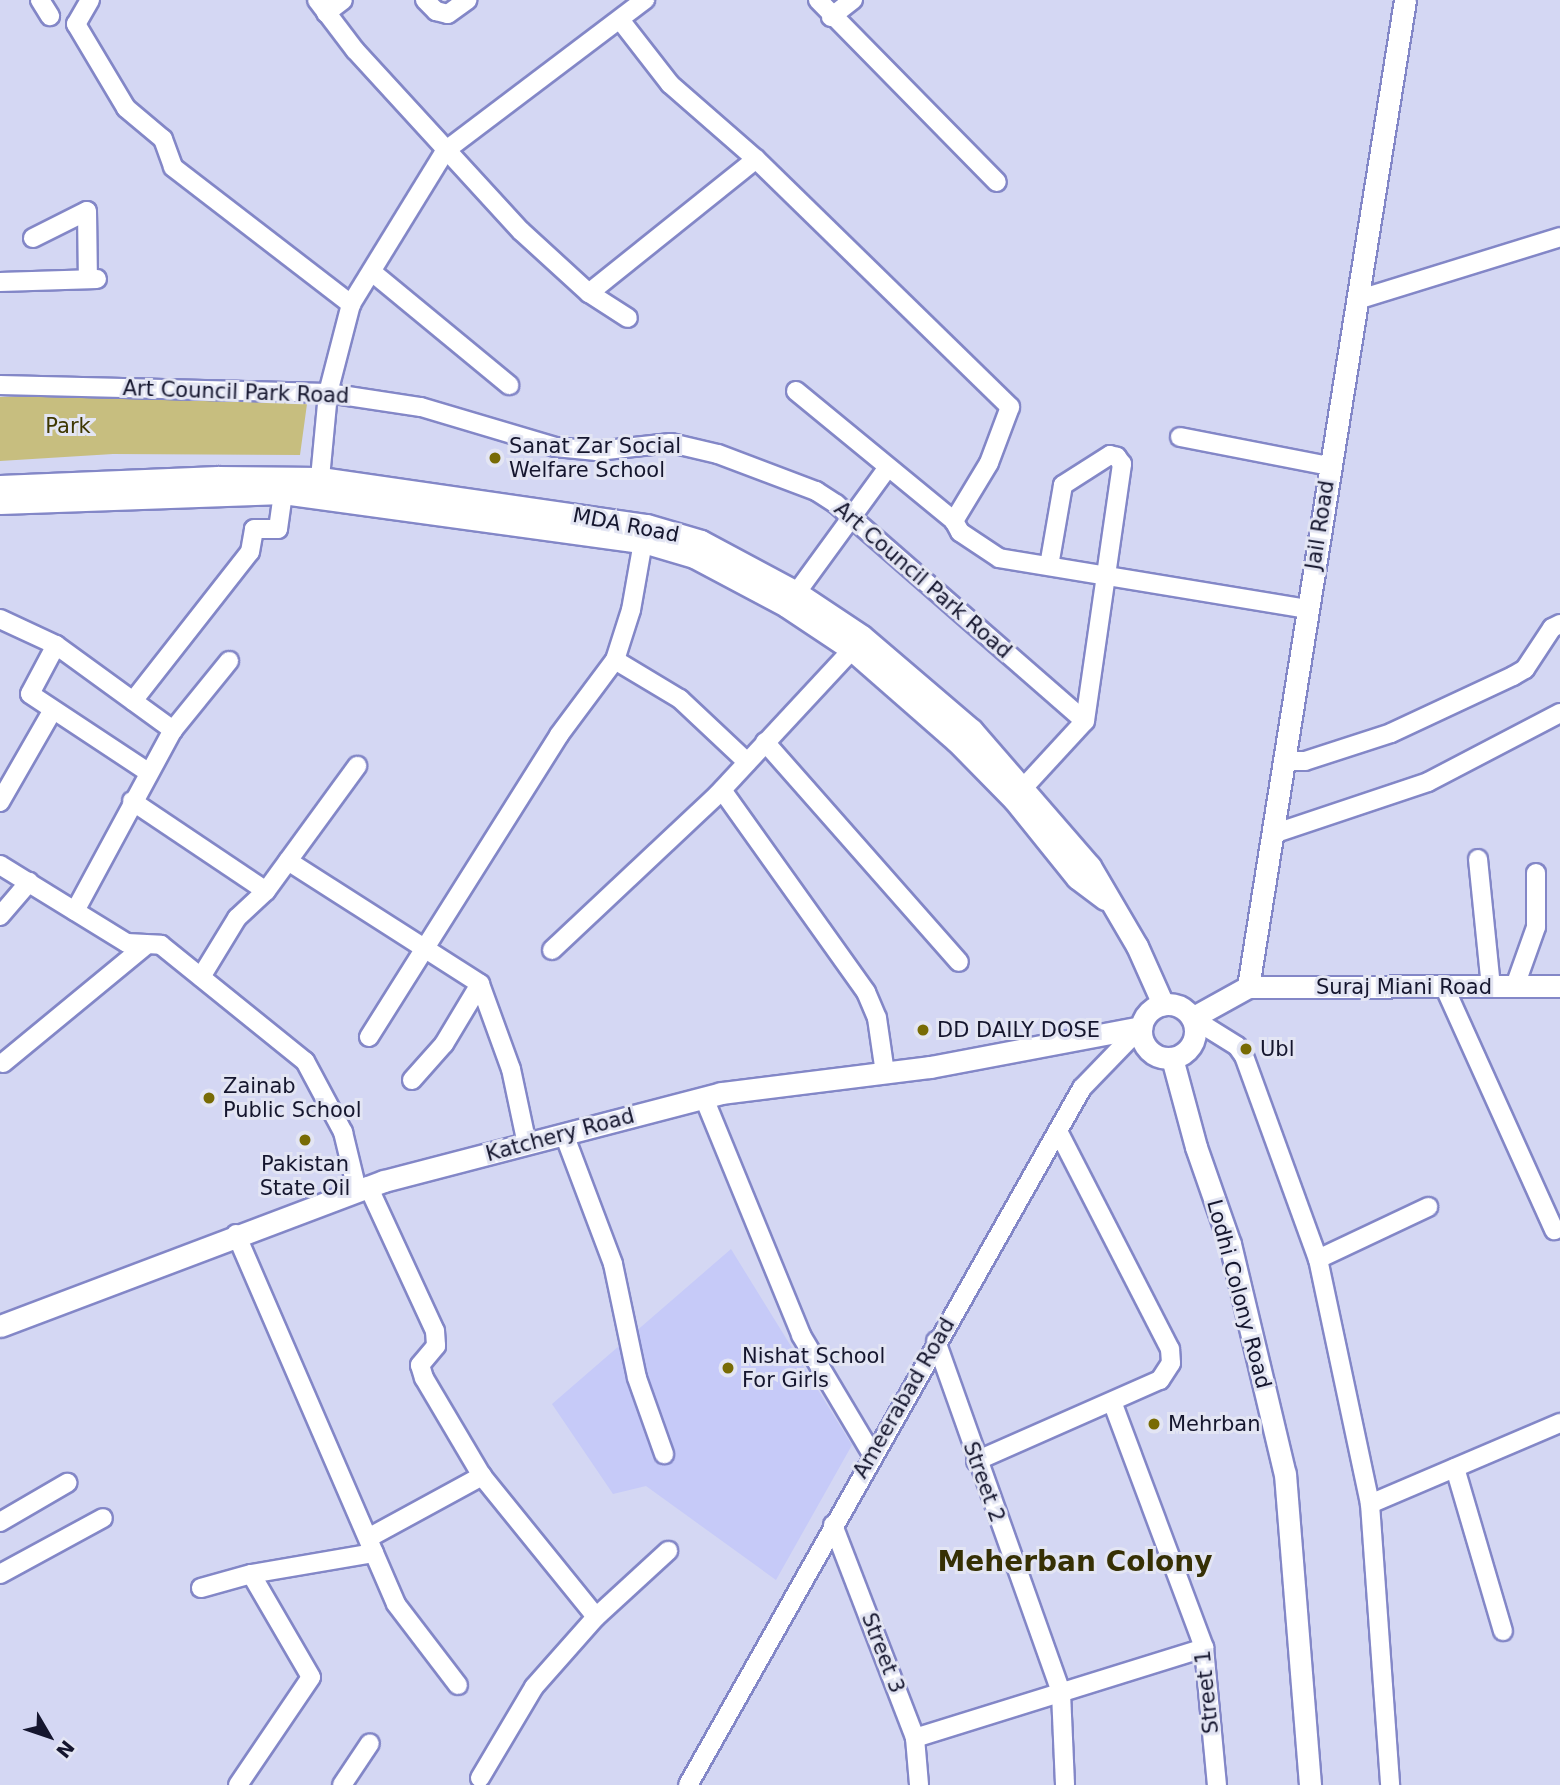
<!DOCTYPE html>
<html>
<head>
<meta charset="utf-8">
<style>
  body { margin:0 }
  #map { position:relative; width:1560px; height:1785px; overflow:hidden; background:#d4d7f3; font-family:"DejaVu Sans",sans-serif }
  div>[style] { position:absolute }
  .built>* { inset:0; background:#c6caf8 }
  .green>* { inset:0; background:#c7be7f }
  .roads { filter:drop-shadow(2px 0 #8387c7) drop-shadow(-2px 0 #8387c7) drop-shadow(0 2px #8387c7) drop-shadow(0 -2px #8387c7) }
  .minor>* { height:18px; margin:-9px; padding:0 9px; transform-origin:9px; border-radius:9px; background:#fff }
  .major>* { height:21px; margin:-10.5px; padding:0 10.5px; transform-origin:10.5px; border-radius:10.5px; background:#fff }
  .major>.ring { margin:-10.5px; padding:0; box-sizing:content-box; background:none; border:21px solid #fff; border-radius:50% }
  .dots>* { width:19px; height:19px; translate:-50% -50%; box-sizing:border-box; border:4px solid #e3e5f3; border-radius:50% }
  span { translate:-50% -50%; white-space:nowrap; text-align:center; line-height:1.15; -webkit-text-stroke:6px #e3e5f3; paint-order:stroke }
  .street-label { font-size:21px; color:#15162e }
  .park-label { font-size:21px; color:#3e3701 }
  .poi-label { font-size:21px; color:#15162e }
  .left { translate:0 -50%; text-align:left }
  .district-label { font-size:28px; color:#363004; font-weight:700 }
  .north { position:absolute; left:14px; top:1701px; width:70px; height:70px; -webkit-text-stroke:5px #e3e5f3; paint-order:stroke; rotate:129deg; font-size:19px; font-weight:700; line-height:28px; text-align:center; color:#15162e }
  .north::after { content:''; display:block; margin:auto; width:24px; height:32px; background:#15162e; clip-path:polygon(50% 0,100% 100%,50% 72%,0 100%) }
</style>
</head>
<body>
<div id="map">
  <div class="built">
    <i style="clip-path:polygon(731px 1249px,852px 1445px,776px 1580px,646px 1486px,613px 1494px,552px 1404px)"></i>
  </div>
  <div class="green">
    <i style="clip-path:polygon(116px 393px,307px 404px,300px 455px,113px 454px,0 461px,0 397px)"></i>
  </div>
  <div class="roads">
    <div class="minor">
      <i style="left:40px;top:0;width:19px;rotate:58deg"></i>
      <i style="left:90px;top:0;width:28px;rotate:120deg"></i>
      <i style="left:76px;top:24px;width:98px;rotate:59.2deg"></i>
      <i style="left:126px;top:108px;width:48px;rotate:40deg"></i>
      <i style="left:163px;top:139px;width:30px;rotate:70deg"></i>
      <i style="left:173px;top:167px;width:225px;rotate:37.6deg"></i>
      <i style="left:317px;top:0;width:63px;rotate:52.8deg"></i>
      <i style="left:355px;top:50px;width:246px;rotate:47.5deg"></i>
      <i style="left:521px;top:231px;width:92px;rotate:42.4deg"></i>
      <i style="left:589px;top:293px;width:46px;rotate:32.7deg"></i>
      <i style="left:425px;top:0;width:16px;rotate:45deg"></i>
      <i style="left:436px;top:11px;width:12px;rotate:14deg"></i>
      <i style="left:448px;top:14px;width:24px;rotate:-36deg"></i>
      <i style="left:818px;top:0;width:255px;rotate:45.5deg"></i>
      <i style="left:326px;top:13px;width:21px;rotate:-37deg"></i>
      <i style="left:831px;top:17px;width:28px;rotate:-38deg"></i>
      <i style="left:621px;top:21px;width:80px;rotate:52.1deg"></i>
      <i style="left:670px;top:84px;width:114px;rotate:41.1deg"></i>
      <i style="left:756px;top:159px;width:355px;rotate:44.3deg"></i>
      <i style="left:1010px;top:407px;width:60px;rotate:110.6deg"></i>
      <i style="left:989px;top:463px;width:68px;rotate:121.1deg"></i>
      <i style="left:954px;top:521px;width:13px;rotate:61deg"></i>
      <i style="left:960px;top:532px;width:47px;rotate:33.7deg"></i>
      <i style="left:999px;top:558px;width:312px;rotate:9.4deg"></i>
      <i style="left:33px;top:238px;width:60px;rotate:-26.6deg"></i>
      <i style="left:87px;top:211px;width:68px;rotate:89.2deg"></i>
      <i style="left:372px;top:272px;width:178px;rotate:39.5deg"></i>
      <i style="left:0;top:282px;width:97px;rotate:-1.8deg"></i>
      <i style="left:589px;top:293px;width:214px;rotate:-38.7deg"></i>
      <i style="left:1357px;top:300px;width:213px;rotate:-17.2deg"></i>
      <i style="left:0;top:385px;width:328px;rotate:1.4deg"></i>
      <i style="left:328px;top:393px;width:94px;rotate:8.6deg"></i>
      <i style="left:421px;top:407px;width:140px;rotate:16.6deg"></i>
      <i style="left:555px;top:447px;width:42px;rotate:5.4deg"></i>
      <i style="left:597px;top:451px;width:74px;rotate:-6.2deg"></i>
      <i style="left:671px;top:443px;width:48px;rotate:13.2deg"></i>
      <i style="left:718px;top:454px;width:105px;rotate:20.7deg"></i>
      <i style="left:816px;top:491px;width:24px;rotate:33deg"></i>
      <i style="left:836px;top:504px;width:330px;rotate:41.1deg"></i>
      <i style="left:796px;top:391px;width:205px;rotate:39.4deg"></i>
      <i style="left:1180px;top:437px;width:152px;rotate:11deg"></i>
      <i style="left:320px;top:478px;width:85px;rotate:-84.6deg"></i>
      <i style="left:328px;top:393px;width:92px;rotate:-75.5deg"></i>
      <i style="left:351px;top:304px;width:180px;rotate:-58.4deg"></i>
      <i style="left:445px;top:151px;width:251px;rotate:-37.1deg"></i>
      <i style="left:789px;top:603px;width:168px;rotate:-53.9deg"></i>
      <i style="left:0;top:619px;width:62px;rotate:24.9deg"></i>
      <i style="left:56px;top:645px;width:145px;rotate:36deg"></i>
      <i style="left:56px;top:645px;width:55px;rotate:118deg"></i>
      <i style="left:30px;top:694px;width:141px;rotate:33.5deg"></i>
      <i style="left:615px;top:660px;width:76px;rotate:31deg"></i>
      <i style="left:680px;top:699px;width:92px;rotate:43.2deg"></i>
      <i style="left:133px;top:701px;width:189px;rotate:-51.9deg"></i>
      <i style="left:250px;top:552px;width:23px;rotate:-80deg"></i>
      <i style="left:254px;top:529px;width:24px"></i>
      <i style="left:278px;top:529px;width:36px;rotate:-82deg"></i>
      <i style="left:765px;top:742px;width:293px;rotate:48.6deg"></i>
      <i style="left:1283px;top:761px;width:22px"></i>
      <i style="left:1305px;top:761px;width:90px;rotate:-18deg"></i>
      <i style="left:1391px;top:733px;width:135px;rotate:-25deg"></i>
      <i style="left:1513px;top:676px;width:14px;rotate:-30deg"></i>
      <i style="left:1525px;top:669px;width:49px;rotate:-56.6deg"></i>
      <i style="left:1552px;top:628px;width:9px;rotate:-27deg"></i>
      <i style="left:1025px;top:786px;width:88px;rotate:-47.3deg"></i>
      <i style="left:1085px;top:721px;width:260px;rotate:-81.8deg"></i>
      <i style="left:1122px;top:464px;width:9px;rotate:-126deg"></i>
      <i style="left:1117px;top:457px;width:7px;rotate:-164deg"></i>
      <i style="left:1110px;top:455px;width:56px;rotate:147.4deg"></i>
      <i style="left:1063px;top:485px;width:82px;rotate:99.8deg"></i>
      <i style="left:722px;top:790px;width:248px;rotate:54.5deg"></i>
      <i style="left:866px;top:992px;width:28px;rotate:67deg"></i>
      <i style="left:877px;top:1018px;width:56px;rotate:81.7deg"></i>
      <i style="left:132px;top:801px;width:161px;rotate:33.9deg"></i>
      <i style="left:0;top:802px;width:106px;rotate:-60.1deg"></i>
      <i style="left:1273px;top:834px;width:163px;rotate:-18.5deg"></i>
      <i style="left:1428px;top:782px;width:149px;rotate:-27.6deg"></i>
      <i style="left:1478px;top:859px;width:128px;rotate:84.2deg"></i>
      <i style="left:288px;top:861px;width:228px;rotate:32.6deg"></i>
      <i style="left:480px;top:984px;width:90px;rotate:70deg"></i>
      <i style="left:511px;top:1069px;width:77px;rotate:78deg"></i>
      <i style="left:0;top:865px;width:149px;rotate:31.6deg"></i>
      <i style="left:127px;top:943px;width:34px;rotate:3deg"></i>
      <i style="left:161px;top:945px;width:185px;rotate:38.9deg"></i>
      <i style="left:305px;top:1061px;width:81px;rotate:61.8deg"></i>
      <i style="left:343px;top:1132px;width:60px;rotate:76.4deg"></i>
      <i style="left:75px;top:911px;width:206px;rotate:-61.6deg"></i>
      <i style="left:173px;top:730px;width:89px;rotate:-50.9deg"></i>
      <i style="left:0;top:916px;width:45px;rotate:-49.5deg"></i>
      <i style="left:552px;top:950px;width:228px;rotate:-43.2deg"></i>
      <i style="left:718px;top:794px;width:197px;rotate:-47.1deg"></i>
      <i style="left:201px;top:977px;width:69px;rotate:-58.6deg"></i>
      <i style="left:237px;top:918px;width:40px;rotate:-43deg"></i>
      <i style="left:266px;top:891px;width:155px;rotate:-53.9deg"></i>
      <i style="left:1444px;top:986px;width:268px;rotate:65.7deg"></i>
      <i style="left:1515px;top:986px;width:63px;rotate:-70.4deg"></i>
      <i style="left:1536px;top:927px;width:54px;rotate:-90deg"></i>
      <i style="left:1192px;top:1018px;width:53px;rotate:31.9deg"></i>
      <i style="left:1237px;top:1046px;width:12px;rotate:55deg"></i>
      <i style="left:1244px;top:1056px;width:216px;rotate:70deg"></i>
      <i style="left:1318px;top:1259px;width:250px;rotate:78deg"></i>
      <i style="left:1370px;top:1504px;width:282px;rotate:85.9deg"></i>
      <i style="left:369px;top:1037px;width:357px;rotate:-57.8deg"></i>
      <i style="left:559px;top:735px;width:94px;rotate:-53.3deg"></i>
      <i style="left:615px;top:660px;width:52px;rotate:-72.3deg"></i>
      <i style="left:631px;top:610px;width:69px;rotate:-80deg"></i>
      <i style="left:3px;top:1063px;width:184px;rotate:-39.5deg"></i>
      <i style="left:412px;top:1080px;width:48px;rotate:-48.4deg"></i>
      <i style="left:444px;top:1044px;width:70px;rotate:-59deg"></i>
      <i style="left:704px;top:1098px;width:256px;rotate:67.7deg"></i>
      <i style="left:801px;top:1335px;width:139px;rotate:59.2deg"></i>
      <i style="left:564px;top:1134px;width:139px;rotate:69.3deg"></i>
      <i style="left:613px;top:1264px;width:116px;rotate:78.1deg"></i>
      <i style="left:637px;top:1378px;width:81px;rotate:70.4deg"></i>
      <i style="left:368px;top:1186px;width:160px;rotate:65.2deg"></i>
      <i style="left:435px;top:1331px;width:15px;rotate:86deg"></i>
      <i style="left:436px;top:1346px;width:25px;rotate:130deg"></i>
      <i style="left:420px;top:1365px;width:14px;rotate:73deg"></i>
      <i style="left:424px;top:1378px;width:114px;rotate:59.4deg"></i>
      <i style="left:482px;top:1476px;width:181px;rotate:51deg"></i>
      <i style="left:236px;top:1234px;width:403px;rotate:66.6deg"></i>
      <i style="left:396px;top:1604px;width:102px;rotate:52.6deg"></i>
      <i style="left:1318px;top:1259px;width:122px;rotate:-25.3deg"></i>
      <i style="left:936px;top:1341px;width:374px;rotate:70.4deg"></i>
      <i style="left:1061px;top:1693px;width:92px;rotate:87.5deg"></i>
      <i style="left:1113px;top:1404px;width:260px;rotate:69.5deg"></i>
      <i style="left:1204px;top:1648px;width:138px;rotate:84.6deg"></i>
      <i style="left:976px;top:1461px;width:201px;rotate:-23.8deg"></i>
      <i style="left:1160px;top:1380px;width:20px;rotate:-57deg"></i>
      <i style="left:1171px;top:1363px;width:14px;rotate:-94deg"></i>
      <i style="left:1170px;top:1349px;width:243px;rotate:-117.2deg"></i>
      <i style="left:1455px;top:1468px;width:170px;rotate:73.6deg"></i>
      <i style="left:1370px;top:1504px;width:207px;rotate:-23.1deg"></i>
      <i style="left:0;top:1522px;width:78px;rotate:-30.2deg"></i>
      <i style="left:833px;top:1525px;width:228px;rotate:68.9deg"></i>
      <i style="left:915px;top:1738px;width:47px;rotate:85.1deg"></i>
      <i style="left:370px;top:1537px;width:128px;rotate:-28.6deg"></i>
      <i style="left:0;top:1574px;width:117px;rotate:-28.5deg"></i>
      <i style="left:201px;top:1588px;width:52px;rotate:-15.6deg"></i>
      <i style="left:251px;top:1574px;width:125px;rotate:-9.7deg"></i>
      <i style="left:915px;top:1738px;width:303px;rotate:-17.3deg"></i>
      <i style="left:480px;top:1778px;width:106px;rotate:-59.3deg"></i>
      <i style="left:534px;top:1687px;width:94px;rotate:-48.5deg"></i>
      <i style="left:596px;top:1617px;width:98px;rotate:-42.5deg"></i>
      <i style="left:238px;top:1785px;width:130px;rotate:-55.9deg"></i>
      <i style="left:311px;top:1677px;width:119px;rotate:-120.2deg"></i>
      <i style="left:342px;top:1785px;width:50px;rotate:-56.3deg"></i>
      <i style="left:688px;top:1785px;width:801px;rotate:-60.52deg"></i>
      <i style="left:1082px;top:1088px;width:85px;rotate:-46deg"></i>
    </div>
    <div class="major">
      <i style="left:0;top:486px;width:218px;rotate:-2.4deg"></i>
      <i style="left:218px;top:477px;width:102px;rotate:0.6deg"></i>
      <i style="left:320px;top:478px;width:330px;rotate:8.2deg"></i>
      <i style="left:647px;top:525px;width:56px;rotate:16.5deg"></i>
      <i style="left:701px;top:541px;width:108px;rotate:28.2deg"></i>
      <i style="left:796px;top:592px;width:79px;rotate:33.7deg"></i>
      <i style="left:862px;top:636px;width:145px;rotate:40.5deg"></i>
      <i style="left:972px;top:730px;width:180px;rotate:49.1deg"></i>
      <i style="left:1090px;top:866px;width:93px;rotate:59.6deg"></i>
      <i style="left:1137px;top:946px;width:64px;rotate:65.9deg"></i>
      <i style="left:0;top:503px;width:283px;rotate:-2deg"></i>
      <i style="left:283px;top:493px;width:363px;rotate:7.8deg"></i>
      <i style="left:643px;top:542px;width:53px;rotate:16.4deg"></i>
      <i style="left:694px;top:557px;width:104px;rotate:28deg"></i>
      <i style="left:786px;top:606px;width:79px;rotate:33.7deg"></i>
      <i style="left:852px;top:650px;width:138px;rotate:41.2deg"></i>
      <i style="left:956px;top:741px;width:83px;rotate:45.5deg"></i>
      <i style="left:1014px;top:800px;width:100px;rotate:51.1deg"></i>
      <i style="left:1077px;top:878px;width:35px;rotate:37deg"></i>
      <i style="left:1248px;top:987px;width:312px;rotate:-0.2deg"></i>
      <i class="ring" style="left:1141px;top:1004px;width:33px;height:33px"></i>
      <i style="left:1192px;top:1018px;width:64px;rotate:-29deg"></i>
      <i style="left:1248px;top:987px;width:999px;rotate:-80.96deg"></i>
      <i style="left:1172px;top:1058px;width:92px;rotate:74.9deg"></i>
      <i style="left:1196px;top:1147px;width:103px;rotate:70.7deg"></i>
      <i style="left:1230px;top:1244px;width:236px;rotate:76.6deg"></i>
      <i style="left:1285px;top:1474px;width:312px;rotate:85.4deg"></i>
      <i style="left:0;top:1326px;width:410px;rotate:-20.7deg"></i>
      <i style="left:384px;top:1181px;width:348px;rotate:-14.6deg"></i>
      <i style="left:721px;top:1093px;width:211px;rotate:-7.1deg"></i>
      <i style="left:930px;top:1067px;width:215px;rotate:-10.7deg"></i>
    </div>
  </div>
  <div class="dots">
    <i style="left:495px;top:458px;background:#786b04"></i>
    <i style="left:923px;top:1030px;background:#786b04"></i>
    <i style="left:1246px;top:1049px;background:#786b04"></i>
    <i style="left:209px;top:1098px;background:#786b04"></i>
    <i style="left:305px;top:1140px;background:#786b04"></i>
    <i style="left:728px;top:1368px;background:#786b04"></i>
    <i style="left:1154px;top:1424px;background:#786b04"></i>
  </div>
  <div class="street-label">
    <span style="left:236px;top:392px;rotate:2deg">Art Council Park Road</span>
    <span style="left:626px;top:525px;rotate:11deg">MDA Road</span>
    <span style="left:1320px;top:525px;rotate:-81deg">Jail Road</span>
    <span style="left:923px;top:580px;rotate:41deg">Art Council Park Road</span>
    <span style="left:1404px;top:987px">Suraj Miani Road</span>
    <span style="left:560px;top:1135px;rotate:-15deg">Katchery Road</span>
    <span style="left:1239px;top:1294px;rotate:75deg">Lodhi Colony Road</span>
    <span style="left:904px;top:1398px;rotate:-60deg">Ameerabad Road</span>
    <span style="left:984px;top:1482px;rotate:70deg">Street 2</span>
    <span style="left:883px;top:1653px;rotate:69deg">Street 3</span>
    <span style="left:1207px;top:1692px;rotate:-96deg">Street 1</span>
  </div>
  <div class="park-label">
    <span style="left:68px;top:426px">Park</span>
  </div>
  <div class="poi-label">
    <span class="left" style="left:509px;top:458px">Sanat Zar Social<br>Welfare School</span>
    <span class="left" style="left:937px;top:1030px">DD DAILY DOSE</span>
    <span class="left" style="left:1260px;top:1049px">Ubl</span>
    <span class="left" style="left:223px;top:1098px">Zainab<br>Public School</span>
    <span style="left:305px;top:1176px">Pakistan<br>State Oil</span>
    <span class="left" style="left:742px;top:1368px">Nishat School<br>For Girls</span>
    <span class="left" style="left:1168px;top:1424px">Mehrban</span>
  </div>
  <div class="district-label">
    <span style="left:1075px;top:1562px">Meherban Colony</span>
  </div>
  <div class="north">N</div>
</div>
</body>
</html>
